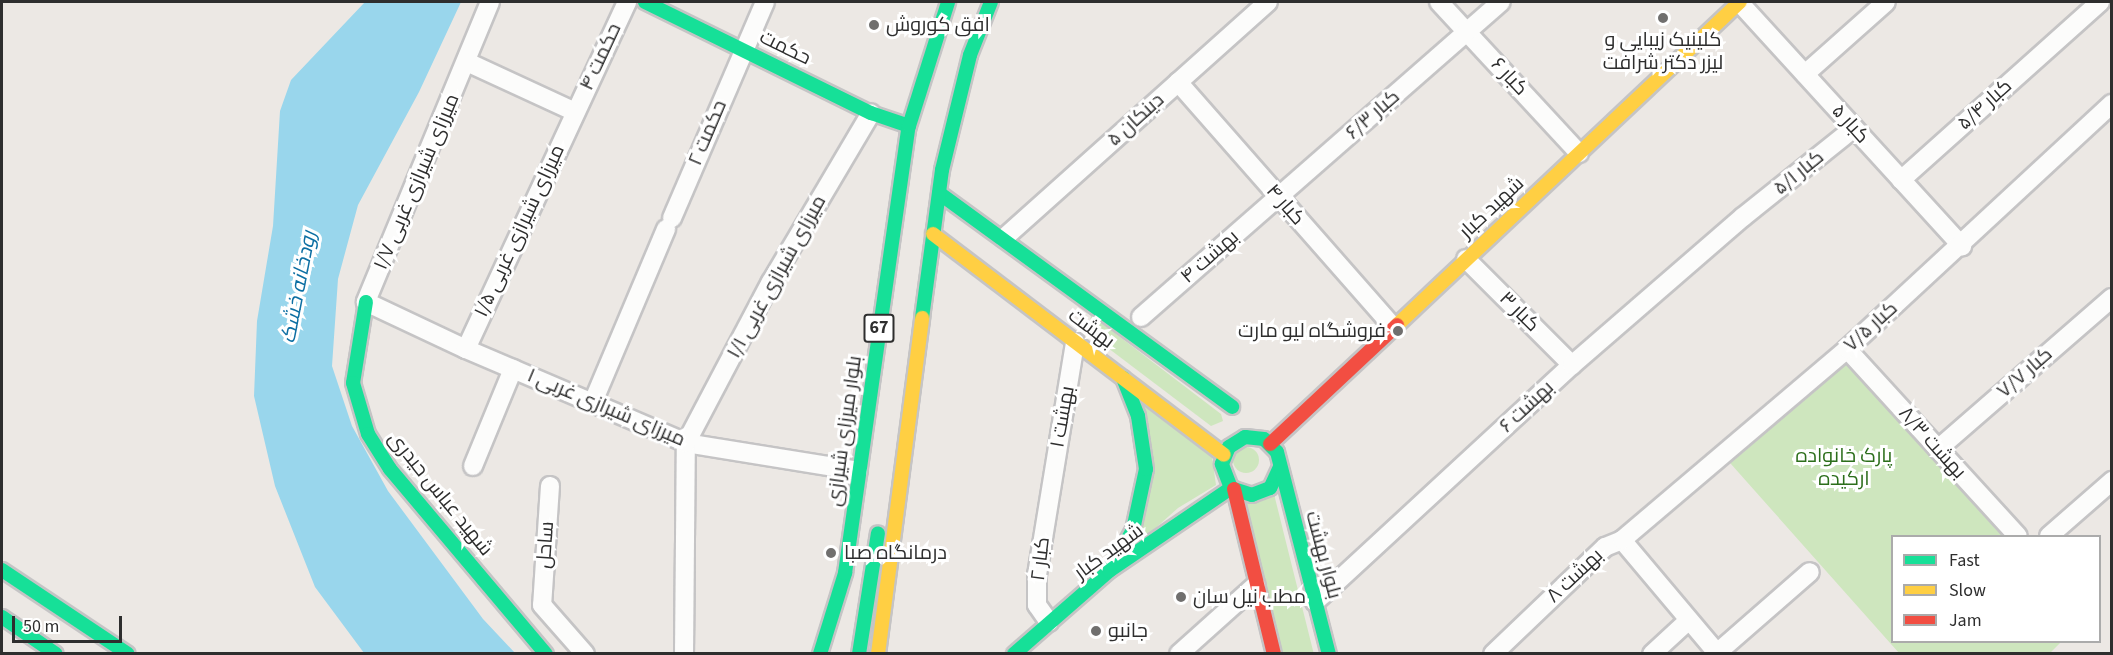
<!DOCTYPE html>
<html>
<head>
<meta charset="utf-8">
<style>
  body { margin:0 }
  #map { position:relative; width:2113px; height:655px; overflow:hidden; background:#ece8e4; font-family:"Source Sans 3",Cairo,sans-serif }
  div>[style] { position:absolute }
  .green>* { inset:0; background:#cee6be; transform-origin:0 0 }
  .round { border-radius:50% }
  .water>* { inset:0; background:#99d6ec }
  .roads { filter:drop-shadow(2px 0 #c5c4c5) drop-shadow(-2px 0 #c5c4c5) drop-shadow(0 2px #c5c4c5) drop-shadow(0 -2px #c5c4c5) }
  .street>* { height:18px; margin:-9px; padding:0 9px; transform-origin:9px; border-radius:9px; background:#fcfcfb }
  .fast>* { height:14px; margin:-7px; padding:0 7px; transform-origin:7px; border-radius:7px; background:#16e098 }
  .slow>* { height:14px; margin:-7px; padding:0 7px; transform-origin:7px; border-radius:7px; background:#ffcf43 }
  .jam>* { height:14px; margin:-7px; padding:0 7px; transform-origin:7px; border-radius:7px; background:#f24e42 }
  .dots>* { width:16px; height:16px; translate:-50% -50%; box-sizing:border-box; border:3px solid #fff; border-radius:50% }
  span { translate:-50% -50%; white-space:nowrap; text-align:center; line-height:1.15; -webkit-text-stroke:6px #fff; paint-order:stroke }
  .shield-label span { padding:2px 4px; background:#fff; border:2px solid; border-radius:4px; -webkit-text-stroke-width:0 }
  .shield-label { font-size:18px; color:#2e2e2e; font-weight:700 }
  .poi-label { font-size:20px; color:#2e2e2e }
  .left { translate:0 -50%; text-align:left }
  .right { translate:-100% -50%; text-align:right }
  .street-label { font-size:20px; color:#2e2e2e }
  .park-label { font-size:20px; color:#2c6e1b }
  .water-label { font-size:21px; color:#0d6fa3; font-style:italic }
  .frame { position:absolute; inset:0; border:3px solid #2e2e2e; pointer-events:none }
  .legend { position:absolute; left:1891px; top:535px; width:210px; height:108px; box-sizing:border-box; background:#fff; border:2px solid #ababab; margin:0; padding:8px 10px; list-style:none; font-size:18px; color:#2e2e2e }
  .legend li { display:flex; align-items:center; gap:12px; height:30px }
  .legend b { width:30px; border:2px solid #ababab }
  .scale { position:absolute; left:12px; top:616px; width:110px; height:27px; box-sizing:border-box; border:3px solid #2e2e2e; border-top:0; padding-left:8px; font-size:18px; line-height:21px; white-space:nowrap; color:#2e2e2e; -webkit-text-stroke:4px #fff; paint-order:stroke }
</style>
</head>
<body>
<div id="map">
  <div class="green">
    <i style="clip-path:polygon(1091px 315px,1221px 414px,1223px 421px,1211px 426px,1108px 348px,1090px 323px)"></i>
    <i style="clip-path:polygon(1847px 349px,2018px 536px,1892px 536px,1892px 642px,2061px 642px,2050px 653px,1899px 653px,1723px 455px)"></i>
    <i style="clip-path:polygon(1143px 400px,1211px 450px,1216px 485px,1178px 508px,1131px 550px)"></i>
    <i class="round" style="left:1233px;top:447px;width:26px;height:26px"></i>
    <i style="left:1274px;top:494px;width:164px;height:33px;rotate:76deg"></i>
  </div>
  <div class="water">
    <i style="clip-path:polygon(365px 2px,461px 2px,419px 92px,358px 205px,338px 279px,332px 366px,352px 426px,388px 491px,483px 619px,515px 653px,364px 653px,315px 587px,275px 486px,254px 396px,257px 321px,273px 226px,280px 111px,291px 80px)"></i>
  </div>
  <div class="roads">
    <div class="street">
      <i style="left:490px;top:2px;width:325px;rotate:112.5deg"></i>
      <i style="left:366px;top:302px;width:110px;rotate:25.2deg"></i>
      <i style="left:466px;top:349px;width:239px;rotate:23.1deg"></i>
      <i style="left:686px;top:443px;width:174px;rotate:9.2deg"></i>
      <i style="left:1439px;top:2px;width:206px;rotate:47.2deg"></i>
      <i style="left:1739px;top:2px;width:331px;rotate:47.6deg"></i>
      <i style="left:467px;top:62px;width:119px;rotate:24.8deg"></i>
      <i style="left:1805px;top:74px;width:108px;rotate:-41.6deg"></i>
      <i style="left:1178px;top:82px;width:326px;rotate:48.7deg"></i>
      <i style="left:1901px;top:180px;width:267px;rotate:-41.8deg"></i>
      <i style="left:672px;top:218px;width:235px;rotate:-66.7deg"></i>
      <i style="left:1004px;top:238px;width:354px;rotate:-41.8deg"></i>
      <i style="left:1466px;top:259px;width:150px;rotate:45deg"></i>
      <i style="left:1141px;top:317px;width:478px;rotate:-41.2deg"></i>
      <i style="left:466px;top:349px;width:383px;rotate:-65.1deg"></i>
      <i style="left:1847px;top:349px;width:253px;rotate:47.6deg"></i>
      <i style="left:593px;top:402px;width:188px;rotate:-67.1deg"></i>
      <i style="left:1938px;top:449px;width:230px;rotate:-41deg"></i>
      <i style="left:473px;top:466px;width:105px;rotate:-67.6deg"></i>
      <i style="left:550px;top:486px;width:119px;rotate:93.8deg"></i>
      <i style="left:542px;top:605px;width:65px;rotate:48.7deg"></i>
      <i style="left:2049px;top:536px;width:84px;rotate:-41.1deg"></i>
      <i style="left:1622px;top:540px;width:149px;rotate:49.9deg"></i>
      <i style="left:1315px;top:602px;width:350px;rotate:-42.7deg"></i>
      <i style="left:1572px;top:365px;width:226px;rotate:-40.9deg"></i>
      <i style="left:1743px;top:217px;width:142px;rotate:-38.7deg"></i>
      <i style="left:1049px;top:622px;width:21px;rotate:-125deg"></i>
      <i style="left:1037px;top:605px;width:30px;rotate:-90deg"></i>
      <i style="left:1037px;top:575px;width:236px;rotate:-80.7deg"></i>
      <i style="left:1717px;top:653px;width:123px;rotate:-41.1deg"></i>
      <i style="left:684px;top:654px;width:211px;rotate:-89.5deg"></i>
      <i style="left:686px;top:443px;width:182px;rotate:-62.2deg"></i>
      <i style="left:771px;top:282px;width:196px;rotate:-59.4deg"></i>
      <i style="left:1179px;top:654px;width:103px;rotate:-41.9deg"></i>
      <i style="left:1493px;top:654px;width:155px;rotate:-43.7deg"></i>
      <i style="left:1605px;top:547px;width:18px;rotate:-22deg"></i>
      <i style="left:1622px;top:540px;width:295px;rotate:-40.3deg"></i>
      <i style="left:1847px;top:349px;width:361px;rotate:-42.8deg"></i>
      <i style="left:1652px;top:654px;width:50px;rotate:-42.6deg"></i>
    </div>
    <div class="fast">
      <i style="left:645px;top:2px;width:252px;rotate:26.2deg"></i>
      <i style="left:871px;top:113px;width:40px;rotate:18.9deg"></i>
      <i style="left:939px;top:193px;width:363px;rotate:36.1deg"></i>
      <i style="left:366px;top:302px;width:82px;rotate:99.1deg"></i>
      <i style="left:353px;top:383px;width:53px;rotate:73.6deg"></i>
      <i style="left:368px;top:434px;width:41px;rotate:57.8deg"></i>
      <i style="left:390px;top:469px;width:242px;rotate:49.9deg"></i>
      <i style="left:922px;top:318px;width:149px;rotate:-82.3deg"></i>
      <i style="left:942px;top:170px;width:118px;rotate:-76.3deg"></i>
      <i style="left:970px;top:55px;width:57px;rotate:-68.4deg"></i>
      <i style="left:1280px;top:467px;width:23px;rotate:115deg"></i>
      <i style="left:1270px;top:488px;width:19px;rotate:159deg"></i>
      <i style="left:1252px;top:495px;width:22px;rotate:-162deg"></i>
      <i style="left:1231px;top:488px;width:26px;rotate:-111deg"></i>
      <i style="left:1222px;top:464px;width:18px;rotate:-68deg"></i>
      <i style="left:1229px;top:447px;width:19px;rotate:-32deg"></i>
      <i style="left:1245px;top:437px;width:19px;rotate:6deg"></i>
      <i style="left:1264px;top:439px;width:18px;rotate:45deg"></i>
      <i style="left:1277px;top:452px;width:209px;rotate:75.6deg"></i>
      <i style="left:1111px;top:569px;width:45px;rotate:-60.6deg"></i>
      <i style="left:1133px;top:530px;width:62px;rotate:-78deg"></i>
      <i style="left:1146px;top:469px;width:54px;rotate:-98.6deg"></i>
      <i style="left:1138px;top:416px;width:41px;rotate:-111.5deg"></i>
      <i style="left:2px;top:570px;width:151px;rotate:33.7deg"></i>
      <i style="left:2px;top:617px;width:65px;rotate:34.4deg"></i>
      <i style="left:820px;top:654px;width:85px;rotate:-72.8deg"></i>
      <i style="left:845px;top:573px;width:452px;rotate:-81.9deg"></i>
      <i style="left:909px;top:126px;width:130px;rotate:-72.5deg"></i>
      <i style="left:859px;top:654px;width:122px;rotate:-81.1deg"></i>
      <i style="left:1014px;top:654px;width:126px;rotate:-41.1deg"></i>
      <i style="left:1109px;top:571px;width:148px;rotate:-34.2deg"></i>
    </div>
    <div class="slow">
      <i style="left:933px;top:234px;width:365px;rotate:37.2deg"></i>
      <i style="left:1397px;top:325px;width:471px;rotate:-43.3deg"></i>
      <i style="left:878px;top:654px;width:339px;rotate:-82.5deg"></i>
    </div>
    <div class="jam">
      <i style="left:1270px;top:444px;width:174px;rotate:-43.1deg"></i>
      <i style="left:1234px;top:489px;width:170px;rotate:76.4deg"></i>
    </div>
  </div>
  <div class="dots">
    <i style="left:1663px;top:18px;background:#706f6e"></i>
    <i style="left:874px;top:25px;background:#706f6e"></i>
    <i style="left:1398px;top:331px;background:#706f6e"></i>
    <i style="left:831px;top:553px;background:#706f6e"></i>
    <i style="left:1181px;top:597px;background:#706f6e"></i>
    <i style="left:1096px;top:631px;background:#706f6e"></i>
  </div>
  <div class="shield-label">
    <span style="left:879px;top:328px">67</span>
  </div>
  <div class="poi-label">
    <span class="left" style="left:886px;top:25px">افق کوروش</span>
    <span style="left:1663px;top:52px">کلینیک زیبایی و<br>لیزر دکتر شرافت</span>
    <span class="right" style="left:1386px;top:331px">فروشگاه لیو مارت</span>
    <span class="left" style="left:844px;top:553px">درمانگاه صبا</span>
    <span class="left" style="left:1193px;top:597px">مطب نیل سان</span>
    <span class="left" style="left:1108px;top:631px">جانبو</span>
  </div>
  <div class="street-label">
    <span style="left:785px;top:48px;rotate:26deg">حکمت</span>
    <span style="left:601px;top:57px;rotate:-65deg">۴ حکمت</span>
    <span style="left:1509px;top:77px;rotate:47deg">۶ کبار</span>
    <span style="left:1985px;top:105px;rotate:-42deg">۵/۴ کبار</span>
    <span style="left:1373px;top:115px;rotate:-41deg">۶/۳ کبار</span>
    <span style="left:1136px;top:120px;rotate:-42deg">۵ دینکان</span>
    <span style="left:1850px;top:124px;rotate:48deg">۵ کبار</span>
    <span style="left:708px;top:133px;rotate:-67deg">۲ حکمت</span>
    <span style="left:1799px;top:173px;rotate:-39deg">۵/۱ کبار</span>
    <span style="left:417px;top:182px;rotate:-67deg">۱/۷ میرزای شیرازی غربی</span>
    <span style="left:1285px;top:205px;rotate:49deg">۴ کبار</span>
    <span style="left:1492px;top:208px;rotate:-43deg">شهید کبار</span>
    <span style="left:520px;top:231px;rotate:-65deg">۱/۵ میرزای شیرازی غربی</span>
    <span style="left:1210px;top:257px;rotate:-41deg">۴ بهشت</span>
    <span style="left:777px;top:277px;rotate:-61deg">۱/۱ میرزای شیرازی غربی</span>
    <span style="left:1519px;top:312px;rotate:45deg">۳ کبار</span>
    <span style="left:1871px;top:327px;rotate:-42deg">۷/۵ کبار</span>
    <span style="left:1091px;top:329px;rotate:37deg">بهشت</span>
    <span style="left:2025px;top:373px;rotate:-41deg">۷/۷ کبار</span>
    <span style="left:1527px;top:407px;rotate:-43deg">۶ بهشت</span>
    <span style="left:606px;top:408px;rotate:23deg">۱ میرزای شیرازی غربی</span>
    <span style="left:1063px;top:417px;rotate:-80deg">۱ بهشت</span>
    <span style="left:845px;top:431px;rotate:-82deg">بلوار میرزای شیرازی</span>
    <span style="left:1932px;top:443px;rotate:48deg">بهشت ۸/۳</span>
    <span style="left:440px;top:494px;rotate:51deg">شهید عباس حیدری</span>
    <span style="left:546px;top:545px;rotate:-86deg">ساحل</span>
    <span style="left:1109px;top:552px;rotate:-36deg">شهید کبار</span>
    <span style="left:1323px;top:555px;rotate:75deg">بلوار بهشت</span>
    <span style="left:1041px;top:559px;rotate:-83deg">۲ کبار</span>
    <span style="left:1575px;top:576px;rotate:-43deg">۸ بهشت</span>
  </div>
  <div class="park-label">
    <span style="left:1844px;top:468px">پارک خانواده<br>ارکیده</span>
  </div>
  <div class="water-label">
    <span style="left:298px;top:287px;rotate:-79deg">رودخانه خشک</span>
  </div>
  <div class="frame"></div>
  <ul class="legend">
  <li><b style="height:8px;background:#16e098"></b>Fast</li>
  <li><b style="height:8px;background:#ffcf43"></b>Slow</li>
  <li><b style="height:8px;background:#f24e42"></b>Jam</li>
  </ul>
  <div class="scale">50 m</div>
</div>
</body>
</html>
